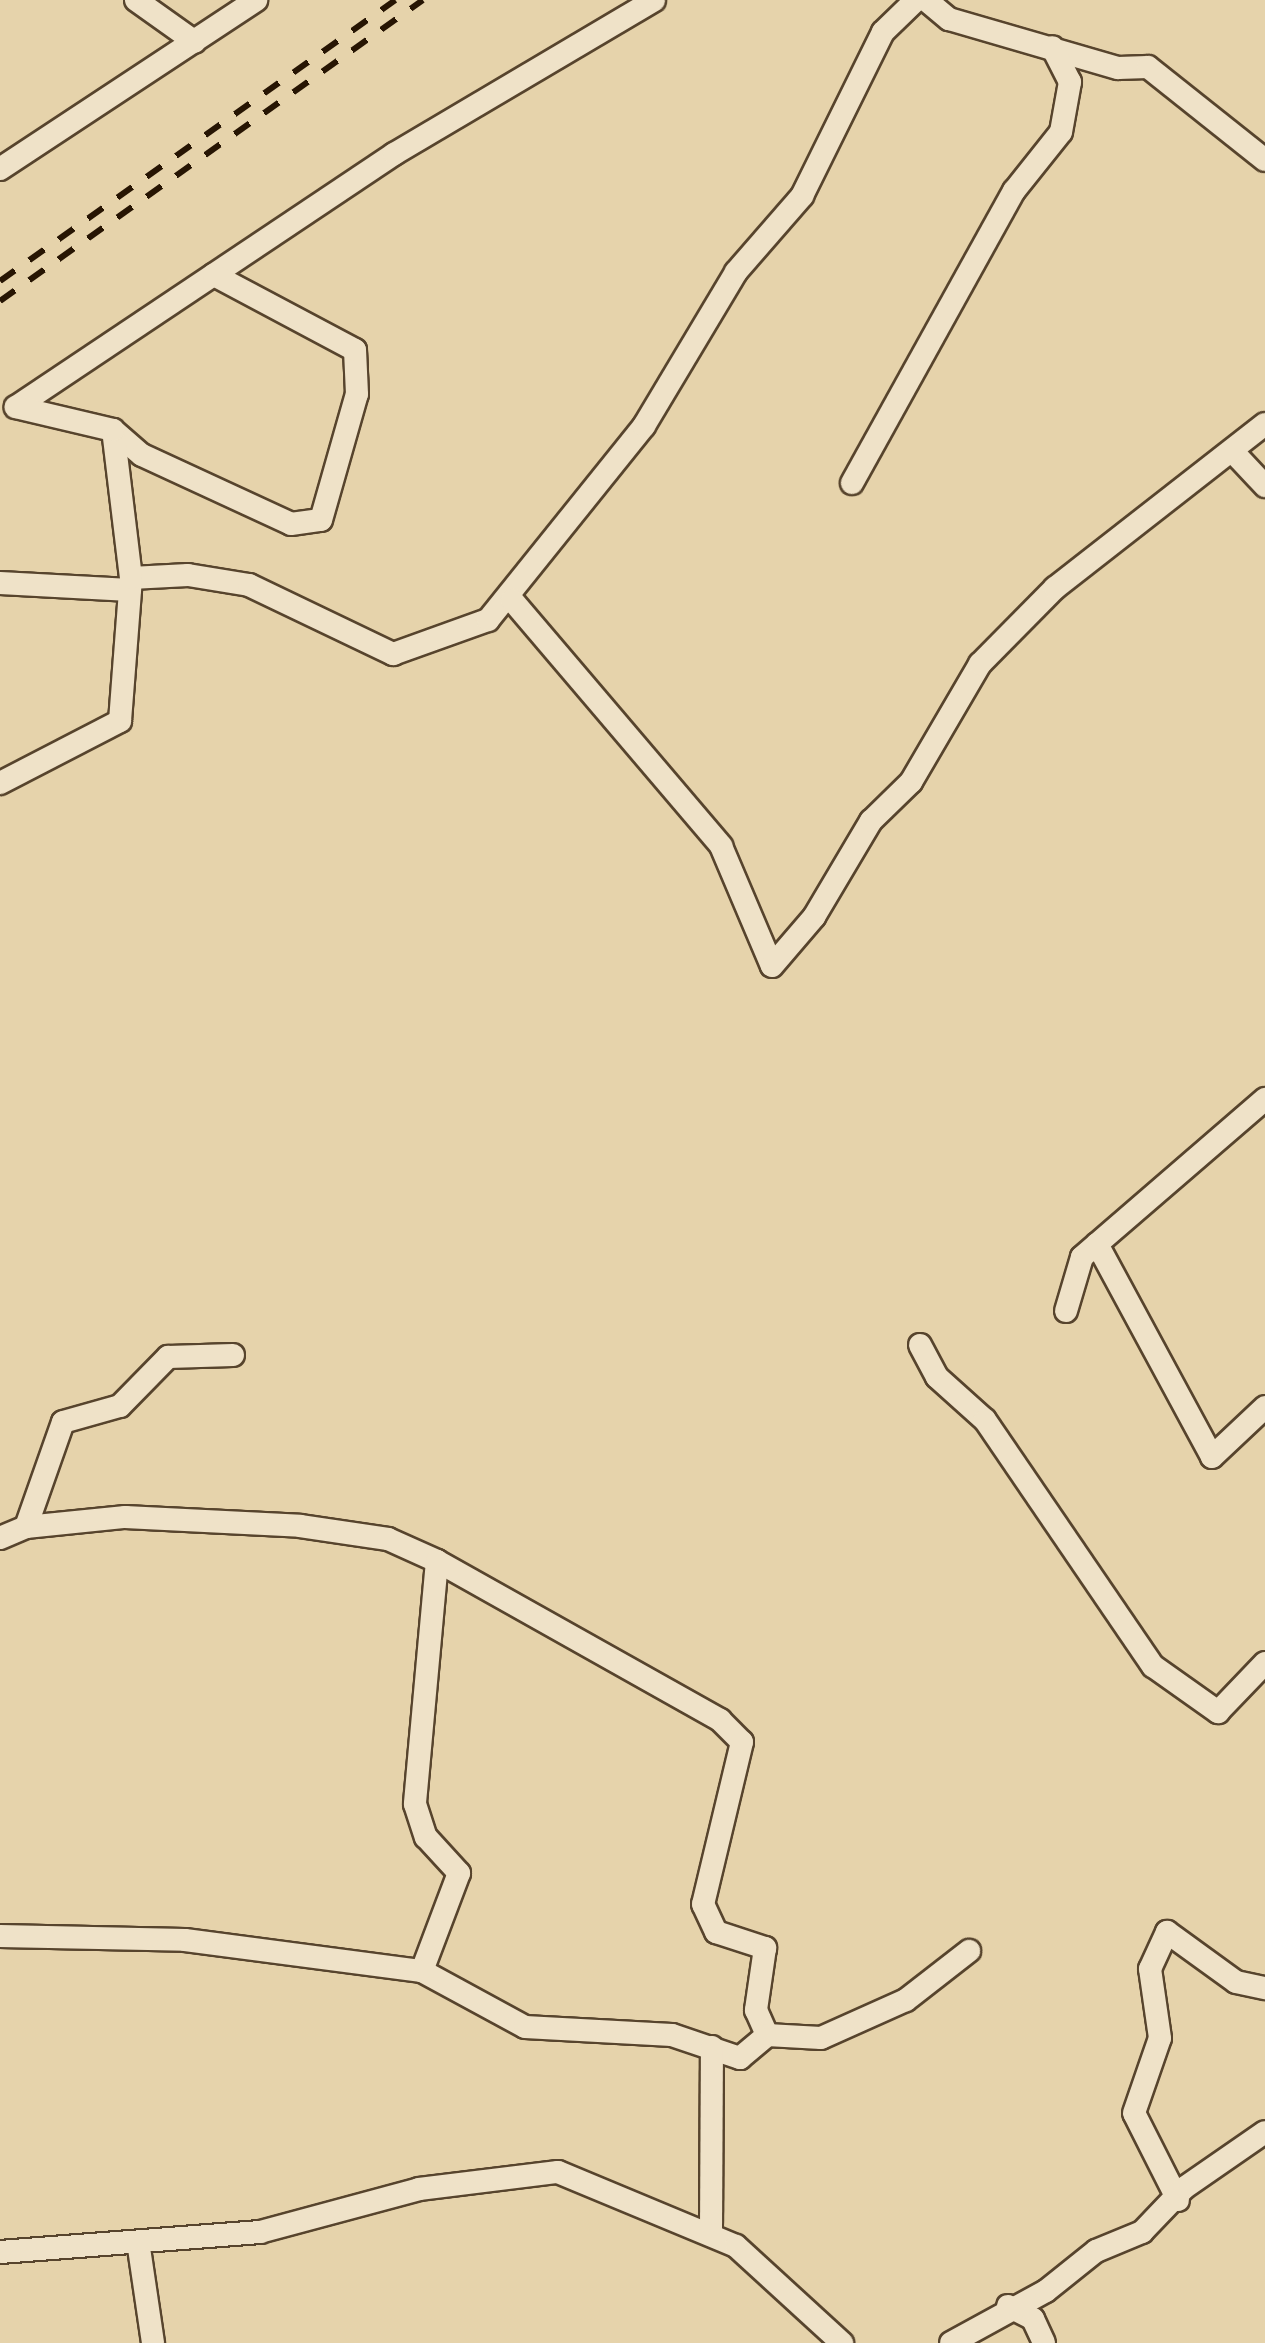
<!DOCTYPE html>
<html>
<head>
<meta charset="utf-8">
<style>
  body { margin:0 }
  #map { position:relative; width:1265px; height:2343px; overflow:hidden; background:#e6d3ab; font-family:"IM FELL DW Pica",serif }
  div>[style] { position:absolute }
  .roads { filter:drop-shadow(2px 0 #57442d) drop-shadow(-2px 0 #57442d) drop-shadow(0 2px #57442d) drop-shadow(0 -2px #57442d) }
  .street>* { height:22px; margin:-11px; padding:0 11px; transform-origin:11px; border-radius:11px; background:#efe2c8 }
  .rail>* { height:6px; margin-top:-3px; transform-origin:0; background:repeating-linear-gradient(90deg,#271503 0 18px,transparent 0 36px) }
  span { translate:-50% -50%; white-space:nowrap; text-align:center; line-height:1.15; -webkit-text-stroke:10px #efe2c8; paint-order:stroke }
</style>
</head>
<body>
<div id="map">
  <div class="roads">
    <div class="street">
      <i style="left:136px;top:0;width:72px;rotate:35.4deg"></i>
      <i style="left:926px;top:0;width:30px;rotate:40deg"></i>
      <i style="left:949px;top:19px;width:176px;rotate:16.2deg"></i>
      <i style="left:1118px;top:68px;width:30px;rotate:-2deg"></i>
      <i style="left:1148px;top:67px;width:149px;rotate:38.5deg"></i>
      <i style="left:0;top:169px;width:307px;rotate:-33.4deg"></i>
      <i style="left:16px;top:407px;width:455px;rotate:-33.8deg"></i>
      <i style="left:394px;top:154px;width:302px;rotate:-30.6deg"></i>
      <i style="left:113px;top:430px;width:38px;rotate:41deg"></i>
      <i style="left:142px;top:455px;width:164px;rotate:24.8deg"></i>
      <i style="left:291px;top:524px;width:30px;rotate:-8deg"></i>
      <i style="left:321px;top:520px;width:131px;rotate:-74.1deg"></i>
      <i style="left:357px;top:394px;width:44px;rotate:-92.6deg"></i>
      <i style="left:355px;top:350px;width:160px;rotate:-152deg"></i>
      <i style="left:1235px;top:454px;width:44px;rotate:46.8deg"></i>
      <i style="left:852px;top:483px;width:334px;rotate:-61deg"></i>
      <i style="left:1014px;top:191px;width:75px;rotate:-51.5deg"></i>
      <i style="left:1061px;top:132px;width:51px;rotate:-79.8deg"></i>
      <i style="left:1070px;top:82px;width:39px;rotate:-117deg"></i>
      <i style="left:131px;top:578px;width:57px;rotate:-3deg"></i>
      <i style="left:188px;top:575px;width:62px;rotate:9.3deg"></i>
      <i style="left:249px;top:585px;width:160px;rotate:25.6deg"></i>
      <i style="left:393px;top:654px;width:101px;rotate:-19.7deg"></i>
      <i style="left:488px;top:620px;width:249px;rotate:-51.2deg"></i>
      <i style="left:644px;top:426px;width:179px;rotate:-59.1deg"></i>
      <i style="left:736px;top:272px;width:101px;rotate:-49deg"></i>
      <i style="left:802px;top:196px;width:183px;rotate:-63.7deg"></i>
      <i style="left:883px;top:32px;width:46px;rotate:-44.1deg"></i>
      <i style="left:0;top:583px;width:130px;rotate:3.1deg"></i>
      <i style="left:512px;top:600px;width:323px;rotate:49.6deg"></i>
      <i style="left:721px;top:846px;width:130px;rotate:67deg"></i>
      <i style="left:772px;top:966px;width:65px;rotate:-49.4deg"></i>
      <i style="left:814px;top:917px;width:112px;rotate:-59.3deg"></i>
      <i style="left:871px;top:821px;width:56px;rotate:-44.3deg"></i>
      <i style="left:911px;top:782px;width:137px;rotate:-59.7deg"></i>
      <i style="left:980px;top:664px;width:107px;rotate:-45.4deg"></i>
      <i style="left:1055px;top:588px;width:266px;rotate:-38deg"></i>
      <i style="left:0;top:783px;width:135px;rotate:-27.3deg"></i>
      <i style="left:120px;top:721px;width:143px;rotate:-85.6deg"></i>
      <i style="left:131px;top:578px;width:149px;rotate:-96.9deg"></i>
      <i style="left:113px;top:430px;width:100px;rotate:-166.7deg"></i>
      <i style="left:1097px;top:1244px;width:242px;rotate:61.6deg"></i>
      <i style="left:1212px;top:1457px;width:73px;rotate:-43.3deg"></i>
      <i style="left:1066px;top:1311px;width:56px;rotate:-73.5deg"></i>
      <i style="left:1082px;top:1257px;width:242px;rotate:-40.8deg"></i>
      <i style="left:920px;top:1345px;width:36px;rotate:62deg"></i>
      <i style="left:937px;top:1377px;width:64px;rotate:41.9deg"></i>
      <i style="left:985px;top:1420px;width:298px;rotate:55.7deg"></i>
      <i style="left:1153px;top:1666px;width:80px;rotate:35.3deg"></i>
      <i style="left:1218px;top:1712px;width:68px;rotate:-46.2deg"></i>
      <i style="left:26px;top:1527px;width:100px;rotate:-5.8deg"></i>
      <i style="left:125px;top:1517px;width:175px;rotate:2.9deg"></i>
      <i style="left:300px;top:1526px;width:89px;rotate:8.4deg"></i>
      <i style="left:388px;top:1539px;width:54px;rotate:24.2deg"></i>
      <i style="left:437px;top:1561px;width:244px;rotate:95.2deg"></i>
      <i style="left:415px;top:1804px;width:35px;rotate:72deg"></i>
      <i style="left:426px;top:1837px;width:49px;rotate:47.5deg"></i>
      <i style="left:459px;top:1873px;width:105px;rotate:110.7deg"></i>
      <i style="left:0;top:1538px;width:28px;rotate:-23deg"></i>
      <i style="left:26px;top:1527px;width:111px;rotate:-70.6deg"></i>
      <i style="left:63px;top:1422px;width:59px;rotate:-15.7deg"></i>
      <i style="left:120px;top:1406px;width:69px;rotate:-45.6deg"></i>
      <i style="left:168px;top:1357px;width:65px;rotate:-1.8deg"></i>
      <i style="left:437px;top:1561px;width:325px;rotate:29.3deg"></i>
      <i style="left:720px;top:1720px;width:31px;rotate:45deg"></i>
      <i style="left:742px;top:1742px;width:167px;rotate:103.5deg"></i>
      <i style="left:703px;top:1904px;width:31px;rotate:65deg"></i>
      <i style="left:716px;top:1932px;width:52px;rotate:18.1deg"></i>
      <i style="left:765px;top:1948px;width:63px;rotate:98.3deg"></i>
      <i style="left:756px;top:2010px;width:27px;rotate:66deg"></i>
      <i style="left:0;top:1936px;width:185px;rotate:1.2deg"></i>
      <i style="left:185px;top:1940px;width:239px;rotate:7.5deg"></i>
      <i style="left:422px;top:1971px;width:117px;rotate:28.5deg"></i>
      <i style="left:525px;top:2027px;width:147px;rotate:3.1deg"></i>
      <i style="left:672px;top:2035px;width:72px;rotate:18.7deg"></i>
      <i style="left:740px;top:2058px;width:35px;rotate:-40deg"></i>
      <i style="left:767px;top:2035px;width:54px;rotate:3.2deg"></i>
      <i style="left:821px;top:2038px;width:93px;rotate:-24.1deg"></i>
      <i style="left:906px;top:2000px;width:80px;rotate:-37.9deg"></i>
      <i style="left:1178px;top:2200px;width:97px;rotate:-116.8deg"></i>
      <i style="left:1134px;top:2113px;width:79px;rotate:-70.9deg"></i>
      <i style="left:1160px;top:2038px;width:70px;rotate:-98.2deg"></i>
      <i style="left:1150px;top:1969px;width:41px;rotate:-65.3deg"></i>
      <i style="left:1167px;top:1932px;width:85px;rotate:35.9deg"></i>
      <i style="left:1236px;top:1982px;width:30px;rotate:12deg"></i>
      <i style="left:711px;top:2232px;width:185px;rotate:-89.7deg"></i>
      <i style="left:139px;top:2248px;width:96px;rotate:81.6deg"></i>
      <i style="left:0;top:2252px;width:261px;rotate:-4.4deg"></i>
      <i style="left:260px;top:2232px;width:165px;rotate:-15.1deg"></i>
      <i style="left:419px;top:2189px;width:140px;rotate:-7deg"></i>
      <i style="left:558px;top:2172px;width:193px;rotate:22.6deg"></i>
      <i style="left:736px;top:2246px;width:144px;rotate:42.5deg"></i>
      <i style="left:1008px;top:2306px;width:28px;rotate:27deg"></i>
      <i style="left:1033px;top:2319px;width:26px;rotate:65deg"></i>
      <i style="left:951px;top:2343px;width:108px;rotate:-28.7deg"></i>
      <i style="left:1046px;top:2291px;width:64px;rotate:-38.7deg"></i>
      <i style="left:1096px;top:2251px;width:50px;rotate:-22.4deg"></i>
      <i style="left:1142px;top:2232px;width:61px;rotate:-46.3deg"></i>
      <i style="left:1184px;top:2188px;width:98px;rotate:-34.7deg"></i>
    </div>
  </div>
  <div class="rail">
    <i style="left:0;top:281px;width:485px;rotate:-35.4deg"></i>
    <i style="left:0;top:301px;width:519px;rotate:-35.44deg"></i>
  </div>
</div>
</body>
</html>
